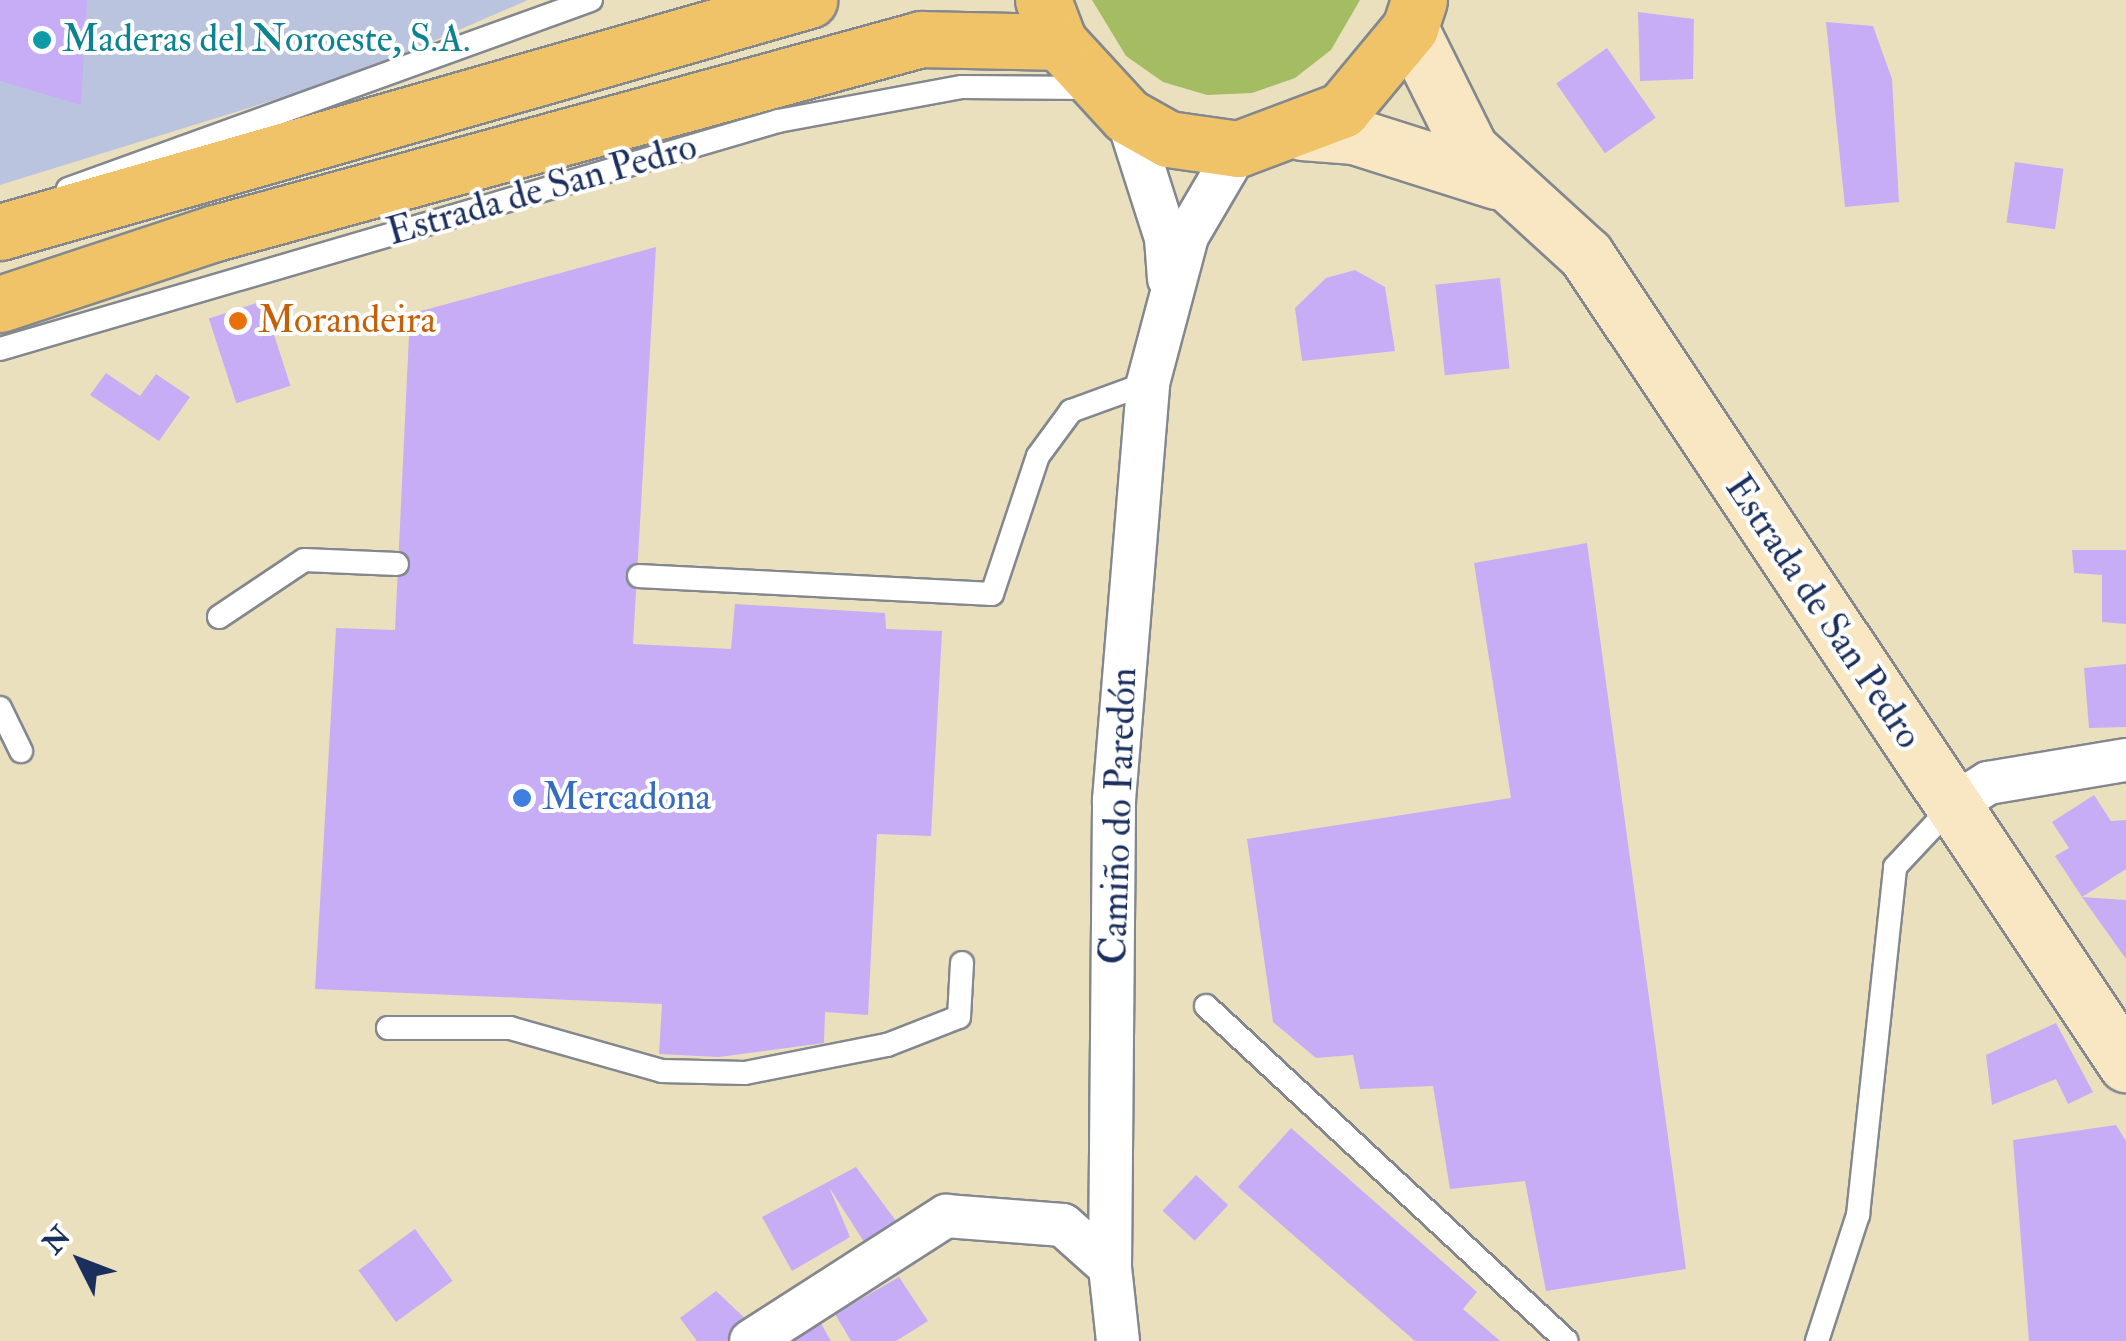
<!DOCTYPE html>
<html>
<head>
<meta charset="utf-8">
<style>
  body { margin:0 }
  #map { position:relative; width:2126px; height:1341px; overflow:hidden; background:#ebe0be; font-family:"IM FELL Double Pica",serif }
  div>[style] { position:absolute }
  .industrial>* { inset:0; background:#bac4de }
  .green>* { inset:0; background:#a4bd63 }
  .building>* { inset:0; background:#c6adf6; transform-origin:0 0 }
  .roads { filter:drop-shadow(2px 0 #83888e) drop-shadow(-2px 0 #83888e) drop-shadow(0 2px #83888e) drop-shadow(0 -2px #83888e) }
  .lane>* { height:22px; margin:-11px; padding:0 11px; transform-origin:11px; border-radius:11px; background:#fff }
  .street>* { height:42px; margin:-21px; padding:0 21px; transform-origin:21px; border-radius:21px; background:#fff }
  .secondary>* { height:55px; margin:-27.5px; padding:0 27.5px; transform-origin:27.5px; border-radius:27.5px; background:#f9e7c3 }
  .highway>* { height:55px; margin:-27.5px; padding:0 27.5px; transform-origin:27.5px; border-radius:27.5px; background:#f0c369 }
  .dots>* { width:28px; height:28px; translate:-50% -50%; box-sizing:border-box; border:5px solid #fff; border-radius:50% }
  span { translate:-50% -50%; white-space:nowrap; text-align:center; line-height:1.15; -webkit-text-stroke:8px #fff; paint-order:stroke }
  .culture-label { font-size:38px; color:#0d838f }
  .left { translate:0 -50%; text-align:left }
  .street-label { font-size:38px; color:#1b2f5e }
  .food-label { font-size:38px; color:#c56008 }
  .shop-label { font-size:38px; color:#366cbe }
  .north { position:absolute; left:30px; top:1211px; width:100px; height:100px; -webkit-text-stroke:8px #fff; paint-order:stroke; rotate:312deg; font-size:28px; font-weight:700; line-height:40px; text-align:center; color:#1b2f5e }
  .north::after { content:''; display:block; margin:auto; width:35px; height:45px; background:#1b2f5e; clip-path:polygon(50% 0,100% 100%,50% 72%,0 100%) }
</style>
</head>
<body>
<div id="map">
  <div class="industrial">
    <i style="clip-path:polygon(0 0,528px 0,355px 75px,0 185px)"></i>
  </div>
  <div class="green">
    <i style="clip-path:polygon(1092px 0,1360px 0,1331px 50px,1295px 78px,1252px 93px,1207px 95px,1163px 82px,1126px 56px)"></i>
  </div>
  <div class="building">
    <i style="clip-path:polygon(0 0,87px 0,81px 105px,0 81px)"></i>
    <i style="clip-path:polygon(1638px 12px,1694px 19px,1693px 79px,1640px 81px)"></i>
    <i style="clip-path:polygon(1826px 22px,1873px 26px,1892px 79px,1899px 202px,1845px 207px)"></i>
    <i style="left:1607px;top:48px;width:85px;height:62px;rotate:55deg"></i>
    <i style="left:2015px;top:162px;width:49px;height:61px;rotate:8deg"></i>
    <i style="clip-path:polygon(656px 247px,633px 644px,731px 649px,735px 604px,885px 613px,886px 629px,942px 631px,931px 836px,877px 834px,868px 1015px,825px 1012px,824px 1043px,719px 1057px,659px 1054px,662px 1004px,315px 989px,336px 628px,395px 630px,410px 314px)"></i>
    <i style="clip-path:polygon(1355px 270px,1385px 287px,1395px 351px,1302px 361px,1295px 308px,1326px 278px)"></i>
    <i style="left:1500px;top:278px;width:91px;height:65px;rotate:84deg"></i>
    <i style="left:263px;top:301px;width:89px;height:57px;rotate:72deg"></i>
    <i style="clip-path:polygon(106px 373px,140px 396px,156px 374px,190px 397px,159px 441px,90px 395px)"></i>
    <i style="clip-path:polygon(1587px 543px,1686px 1269px,1546px 1291px,1525px 1181px,1450px 1189px,1433px 1086px,1360px 1089px,1353px 1055px,1316px 1058px,1273px 1022px,1247px 839px,1511px 798px,1474px 563px)"></i>
    <i style="clip-path:polygon(2072px 550px,2126px 550px,2126px 624px,2102px 622px,2102px 575px,2074px 573px)"></i>
    <i style="clip-path:polygon(2126px 664px,2126px 727px,2089px 728px,2084px 668px)"></i>
    <i style="clip-path:polygon(2094px 795px,2111px 821px,2126px 820px,2126px 869px,2082px 897px,2126px 900px,2126px 959px,2082px 897px,2055px 856px,2069px 848px,2052px 822px)"></i>
    <i style="clip-path:polygon(2056px 1023px,2093px 1092px,2068px 1104px,2056px 1079px,1992px 1105px,1986px 1055px)"></i>
    <i style="clip-path:polygon(2116px 1125px,2126px 1141px,2126px 1341px,2029px 1341px,2013px 1140px)"></i>
    <i style="clip-path:polygon(1291px 1128px,1477px 1292px,1463px 1309px,1500px 1341px,1415px 1341px,1238px 1187px)"></i>
    <i style="clip-path:polygon(856px 1167px,896px 1221px,866px 1245px,829px 1187px,850px 1237px,792px 1271px,762px 1217px)"></i>
    <i style="left:1196px;top:1175px;width:44px;height:49px;rotate:43deg"></i>
    <i style="left:415px;top:1229px;width:64px;height:70px;rotate:54deg"></i>
    <i style="clip-path:polygon(899px 1277px,928px 1321px,896px 1341px,851px 1341px,835px 1314px)"></i>
    <i style="clip-path:polygon(716px 1291px,750px 1323px,726px 1341px,697px 1341px,680px 1318px)"></i>
    <i style="clip-path:polygon(819px 1320px,831px 1341px,793px 1341px)"></i>
  </div>
  <div class="roads">
    <div class="lane">
      <i style="left:68px;top:189px;width:556px;rotate:-19.87deg"></i>
      <i style="left:0;top:349px;width:811px;rotate:-16.33deg"></i>
      <i style="left:778px;top:121px;width:187px;rotate:-10.5deg"></i>
      <i style="left:962px;top:87px;width:129px;rotate:0.4deg"></i>
      <i style="left:639px;top:576px;width:353px;rotate:2.9deg"></i>
      <i style="left:992px;top:594px;width:145px;rotate:-71.6deg"></i>
      <i style="left:1038px;top:456px;width:56px;rotate:-53.7deg"></i>
      <i style="left:1071px;top:411px;width:82px;rotate:-20deg"></i>
      <i style="left:219px;top:617px;width:102px;rotate:-33.8deg"></i>
      <i style="left:304px;top:560px;width:93px;rotate:2.5deg"></i>
      <i style="left:0;top:708px;width:48px;rotate:64deg"></i>
      <i style="left:1206px;top:1006px;width:492px;rotate:42.9deg"></i>
      <i style="left:388px;top:1028px;width:122px"></i>
      <i style="left:510px;top:1028px;width:158px;rotate:15.8deg"></i>
      <i style="left:662px;top:1071px;width:83px;rotate:1.4deg"></i>
      <i style="left:745px;top:1073px;width:145px;rotate:-11.2deg"></i>
      <i style="left:887px;top:1045px;width:77px;rotate:-21.3deg"></i>
      <i style="left:959px;top:1017px;width:54px;rotate:-86.8deg"></i>
      <i style="left:1817px;top:1341px;width:133px;rotate:-72deg"></i>
      <i style="left:1858px;top:1215px;width:350px;rotate:-83.9deg"></i>
      <i style="left:1895px;top:867px;width:83px;rotate:-46.9deg"></i>
    </div>
    <div class="street">
      <i style="left:1127px;top:116px;width:128px;rotate:72.3deg"></i>
      <i style="left:1166px;top:238px;width:41px;rotate:85.8deg"></i>
      <i style="left:1952px;top:806px;width:43px;rotate:-32.6deg"></i>
      <i style="left:1988px;top:783px;width:140px;rotate:-9.5deg"></i>
      <i style="left:751px;top:1341px;width:232px;rotate:-32.7deg"></i>
      <i style="left:946px;top:1216px;width:117px;rotate:4.4deg"></i>
      <i style="left:1063px;top:1225px;width:63px;rotate:41.8deg"></i>
      <i style="left:1118px;top:1341px;width:74px;rotate:-96.2deg"></i>
      <i style="left:1110px;top:1267px;width:467px;rotate:-89.5deg"></i>
      <i style="left:1114px;top:800px;width:418px;rotate:-85.3deg"></i>
      <i style="left:1148px;top:383px;width:152px;rotate:-75.1deg"></i>
      <i style="left:1187px;top:236px;width:101px;rotate:-59.6deg"></i>
    </div>
    <div class="secondary">
      <i style="left:1410px;top:28px;width:135px;rotate:63.6deg"></i>
      <i style="left:1470px;top:149px;width:157px;rotate:42.4deg"></i>
      <i style="left:1586px;top:255px;width:973px;rotate:56.28deg"></i>
      <i style="left:1302px;top:132px;width:52px;rotate:4.4deg"></i>
      <i style="left:1354px;top:136px;width:149px;rotate:17.6deg"></i>
    </div>
    <div class="highway">
      <i style="left:1043px;top:0;width:45px;rotate:69.1deg"></i>
      <i style="left:1059px;top:42px;width:100px;rotate:47.4deg"></i>
      <i style="left:1127px;top:116px;width:47px;rotate:29.3deg"></i>
      <i style="left:1168px;top:139px;width:71px;rotate:8.1deg"></i>
      <i style="left:1238px;top:149px;width:111px;rotate:-20.6deg"></i>
      <i style="left:1342px;top:110px;width:107px;rotate:-50.3deg"></i>
      <i style="left:1410px;top:28px;width:29px;rotate:-72deg"></i>
      <i style="left:0;top:232px;width:842px;rotate:-16deg"></i>
      <i style="left:0;top:304px;width:226px;rotate:-18.3deg"></i>
      <i style="left:215px;top:233px;width:732px;rotate:-15.36deg"></i>
      <i style="left:921px;top:39px;width:138px;rotate:1.2deg"></i>
    </div>
  </div>
  <div class="dots">
    <i style="left:42px;top:40px;background:#0f9aa8"></i>
    <i style="left:238px;top:321px;background:#e8710a"></i>
    <i style="left:522px;top:798px;background:#3f7fe0"></i>
  </div>
  <div class="culture-label">
    <span class="left" style="left:62px;top:40px">Maderas del Noroeste, S.A.</span>
  </div>
  <div class="street-label">
    <span style="left:542px;top:190px;rotate:-16deg">Estrada de San Pedro</span>
    <span style="left:1823px;top:612px;rotate:56deg">Estrada de San Pedro</span>
    <span style="left:1119px;top:816px;rotate:-88deg">Camiño do Paredón</span>
  </div>
  <div class="food-label">
    <span class="left" style="left:258px;top:321px">Morandeira</span>
  </div>
  <div class="shop-label">
    <span class="left" style="left:542px;top:798px">Mercadona</span>
  </div>
  <div class="north">N</div>
</div>
</body>
</html>
